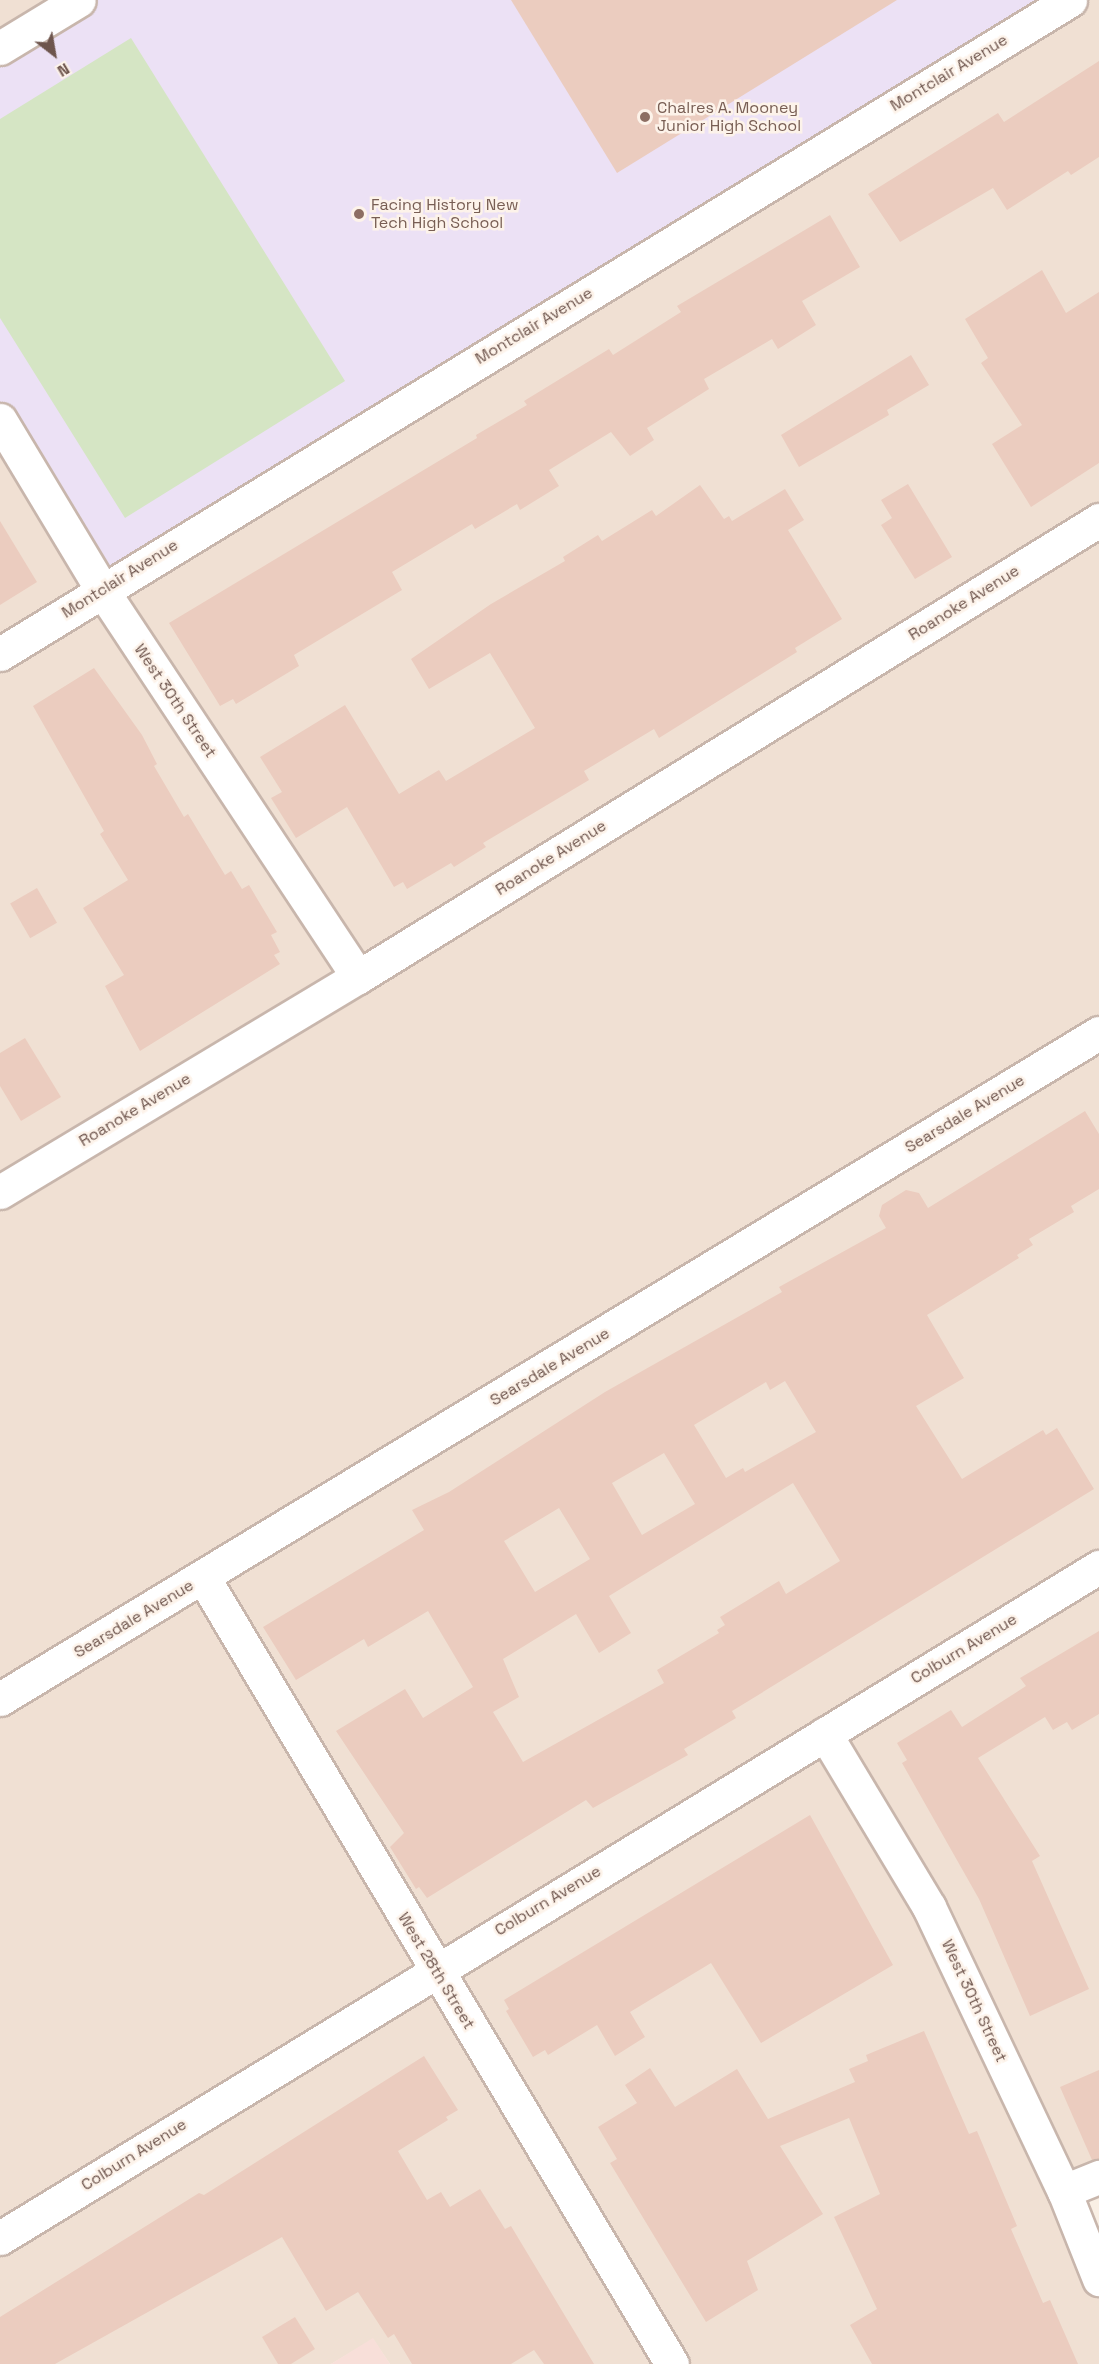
<!DOCTYPE html>
<html>
<head>
<meta charset="utf-8">
<style>
  body { margin:0 }
  #map { position:relative; width:1099px; height:2364px; overflow:hidden; background:#f9efe4; font-family:"Space Grotesk",sans-serif }
  div>[style] { position:absolute }
  .residential>* { inset:0; background:#f0e0d3 }
  .commercial>* { inset:0; background:#f8dfd9 }
  .education>* { inset:0; background:#ece1f5 }
  .green>* { inset:0; background:#d5e5c4 }
  .building>* { inset:0; background:#ebccbf; transform-origin:0 0 }
  .roads { filter:drop-shadow(2px 0 #c8b6ac) drop-shadow(-2px 0 #c8b6ac) drop-shadow(0 2px #c8b6ac) drop-shadow(0 -2px #c8b6ac) }
  .minor>* { height:33px; margin:-16.5px; padding:0 16.5px; transform-origin:16.5px; border-radius:16.5px; background:#fff }
  .dots>* { width:16px; height:16px; translate:-50% -50%; box-sizing:border-box; border:3px solid #fdf3ea; border-radius:50% }
  span { translate:-50% -50%; white-space:nowrap; text-align:center; line-height:1.15; -webkit-text-stroke:5px #fdf3ea; paint-order:stroke }
  .street-label { font-size:16px; color:#6e554d }
  .education-label { font-size:16px; color:#785e54 }
  .left { translate:0 -50%; text-align:left }
  .north { position:absolute; left:24px; top:24px; width:60px; height:60px; -webkit-text-stroke:4px #fdf3ea; paint-order:stroke; rotate:149deg; font-size:16px; font-weight:700; line-height:24px; text-align:center; color:#6e554d }
  .north::after { content:''; display:block; margin:auto; width:21px; height:27px; background:#6e554d; clip-path:polygon(50% 0,100% 100%,50% 72%,0 100%) }
</style>
</head>
<body>
<div id="map">
  <div class="residential">
    <i style="clip-path:polygon(0 0,1099px 0,1099px 2177px,1064px 2191px,1099px 2279px,1099px 2364px,390px 2364px,373px 2339px,331px 2364px,0 2364px)"></i>
  </div>
  <div class="commercial">
    <i style="clip-path:polygon(373px 2338px,390px 2364px,331px 2364px)"></i>
  </div>
  <div class="education">
    <i style="clip-path:polygon(79px 0,1070px 0,101px 588px,0 420px,0 48px)"></i>
  </div>
  <div class="green">
    <i style="clip-path:polygon(131px 38px,345px 381px,125px 518px,0 318px,0 119px)"></i>
  </div>
  <div class="building">
    <i style="clip-path:polygon(511px 0,897px 0,617px 173px)"></i>
    <i style="clip-path:polygon(1099px 61px,1099px 157px,1071px 175px,1068px 171px,1007px 210px,993px 188px,900px 242px,868px 194px,998px 113px,1004px 122px)"></i>
    <i style="clip-path:polygon(830px 215px,860px 267px,802px 301px,816px 325px,778px 349px,772px 339px,704px 379px,709px 389px,647px 428px,654px 440px,630px 456px,611px 432px,549px 470px,559px 486px,520px 510px,517px 504px,475px 529px,472px 524px,392px 572px,402px 590px,294px 655px,299px 666px,236px 704px,233px 699px,220px 706px,169px 623px,477px 438px,476px 435px,527px 405px,524px 401px,609px 349px,613px 355px,681px 312px,677px 306px)"></i>
    <i style="clip-path:polygon(1042px 270px,1066px 313px,1099px 292px,1099px 463px,1031px 507px,992px 444px,1022px 425px,981px 363px,988px 358px,965px 319px)"></i>
    <i style="clip-path:polygon(911px 355px,929px 385px,887px 410px,889px 415px,799px 467px,781px 435px)"></i>
    <i style="clip-path:polygon(908px 484px,952px 557px,915px 579px,881px 525px,892px 518px,881px 500px)"></i>
    <i style="clip-path:polygon(700px 485px,724px 519px,729px 516px,732px 521px,785px 489px,804px 520px,788px 530px,842px 619px,795px 648px,797px 652px,659px 738px,654px 729px,584px 771px,589px 780px,483px 843px,486px 847px,454px 867px,451px 863px,407px 889px,403px 882px,394px 887px,347px 807px,296px 838px,271px 798px,282px 792px,260px 757px,345px 705px,399px 794px,439px 770px,446px 781px,535px 728px,490px 653px,429px 689px,411px 659px,491px 604px,565px 561px,563px 557px,598px 535px,602px 541px,652px 510px,656px 516px)"></i>
    <i style="clip-path:polygon(0 521px,37px 582px,0 605px)"></i>
    <i style="clip-path:polygon(94px 668px,142px 735px,157px 764px,154px 766px,184px 817px,188px 814px,225px 875px,231px 871px,242px 889px,249px 885px,277px 932px,271px 935px,280px 952px,274px 955px,280px 964px,140px 1051px,105px 986px,124px 975px,83px 908px,128px 880px,100px 834px,104px 831px,33px 706px)"></i>
    <i style="left:37px;top:888px;width:40px;height:31px;rotate:60deg"></i>
    <i style="clip-path:polygon(25px 1038px,61px 1097px,21px 1121px,0 1086px,0 1053px)"></i>
    <i style="clip-path:polygon(evenodd,1085px 1111px,1099px 1134px,1099px 1189px,1071px 1206px,1074px 1212px,1029px 1239px,1033px 1245px,1017px 1255px,1019px 1258px,927px 1315px,964px 1378px,916px 1406px,962px 1479px,1043px 1430px,1046px 1435px,1057px 1428px,1094px 1489px,732px 1711px,736px 1718px,684px 1749px,688px 1755px,593px 1808px,586px 1800px,427px 1898px,419px 1887px,416px 1889px,390px 1847px,404px 1833px,336px 1731px,405px 1689px,423px 1718px,473px 1687px,428px 1611px,368px 1647px,364px 1639px,296px 1680px,263px 1627px,424px 1530px,412px 1510px,449px 1492px,605px 1392px,782px 1292px,779px 1287px,886px 1228px,879px 1216px,882px 1205px,906px 1190px,919px 1193px,928px 1208px,1085px 1111px,785px 1381px,816px 1432px,745px 1472px,743px 1468px,726px 1478px,694px 1425px,766px 1382px,770px 1390px,785px 1381px,1085px 1111px,664px 1453px,695px 1504px,642px 1535px,612px 1483px,664px 1453px,1085px 1111px,793px 1483px,840px 1561px,786px 1594px,779px 1581px,720px 1617px,725px 1625px,717px 1630px,719px 1633px,657px 1670px,664px 1683px,523px 1762px,493px 1712px,519px 1697px,503px 1659px,576px 1614px,599px 1653px,631px 1633px,609px 1596px,793px 1483px,1085px 1111px,559px 1508px,590px 1559px,535px 1592px,504px 1541px,559px 1508px)"></i>
    <i style="clip-path:polygon(1099px 1631px,1099px 1714px,1072px 1730px,1067px 1722px,1053px 1730px,1045px 1717px,978px 1758px,1040px 1856px,1032px 1861px,1089px 1989px,1030px 2016px,979px 1899px,902px 1763px,907px 1760px,897px 1743px,951px 1710px,962px 1727px,1026px 1686px,1020px 1678px)"></i>
    <i style="clip-path:polygon(810px 1815px,893px 1965px,761px 2043px,711px 1963px,630px 2012px,645px 2037px,615px 2056px,597px 2025px,548px 2055px,545px 2050px,533px 2057px,506px 2011px,509px 2009px,504px 2000px)"></i>
    <i style="clip-path:polygon(924px 2031px,969px 2134px,977px 2131px,1017px 2226px,1011px 2229px,1043px 2303px,1050px 2300px,1078px 2364px,872px 2364px,850px 2325px,877px 2309px,834px 2217px,880px 2194px,849px 2118px,780px 2146px,823px 2214px,747px 2261px,758px 2290px,706px 2322px,610px 2163px,617px 2159px,598px 2127px,637px 2103px,625px 2085px,650px 2068px,675px 2107px,737px 2069px,768px 2119px,855px 2082px,849px 2069px,868px 2061px,866px 2055px)"></i>
    <i style="clip-path:polygon(424px 2056px,458px 2110px,446px 2117px,448px 2120px,398px 2151px,427px 2200px,441px 2192px,450px 2207px,480px 2189px,505px 2229px,511px 2226px,594px 2364px,544px 2364px,534px 2350px,511px 2364px,412px 2364px,394px 2334px,388px 2338px,358px 2292px,326px 2311px,282px 2237px,55px 2364px,0 2364px,0 2317px,199px 2193px,204px 2195px)"></i>
    <i style="clip-path:polygon(1099px 2070px,1099px 2159px,1092px 2160px,1060px 2087px)"></i>
    <i style="clip-path:polygon(295px 2317px,315px 2349px,291px 2364px,278px 2364px,262px 2337px)"></i>
  </div>
  <div class="roads">
    <div class="minor">
      <i style="left:0;top:48px;width:92px;rotate:-31.3deg"></i>
      <i style="left:0;top:420px;width:198px;rotate:59deg"></i>
      <i style="left:102px;top:590px;width:464px;rotate:56.5deg"></i>
      <i style="left:0;top:654px;width:1254px;rotate:-31.43deg"></i>
      <i style="left:0;top:1192px;width:418px;rotate:-31deg"></i>
      <i style="left:358px;top:977px;width:871px;rotate:-31.66deg"></i>
      <i style="left:203px;top:1577px;width:916px;rotate:59.21deg"></i>
      <i style="left:0;top:1699px;width:1285px;rotate:-31.22deg"></i>
      <i style="left:825px;top:1734px;width:202px;rotate:59deg"></i>
      <i style="left:929px;top:1907px;width:314px;rotate:64.6deg"></i>
      <i style="left:1064px;top:2191px;width:95px;rotate:68.3deg"></i>
      <i style="left:1064px;top:2191px;width:38px;rotate:-22deg"></i>
      <i style="left:0;top:2238px;width:1288px;rotate:-31.41deg"></i>
    </div>
  </div>
  <div class="dots">
    <i style="left:645px;top:117px;background:#8d6e63"></i>
    <i style="left:359px;top:214px;background:#8d6e63"></i>
  </div>
  <div class="street-label">
    <span style="left:949px;top:73px;rotate:-31deg">Montclair Avenue</span>
    <span style="left:534px;top:326px;rotate:-31deg">Montclair Avenue</span>
    <span style="left:120px;top:579px;rotate:-32deg">Montclair Avenue</span>
    <span style="left:964px;top:603px;rotate:-32deg">Roanoke Avenue</span>
    <span style="left:175px;top:701px;rotate:56deg">West 30th Street</span>
    <span style="left:551px;top:858px;rotate:-32deg">Roanoke Avenue</span>
    <span style="left:135px;top:1110px;rotate:-31deg">Roanoke Avenue</span>
    <span style="left:965px;top:1114px;rotate:-31deg">Searsdale Avenue</span>
    <span style="left:550px;top:1367px;rotate:-31deg">Searsdale Avenue</span>
    <span style="left:134px;top:1619px;rotate:-31deg">Searsdale Avenue</span>
    <span style="left:964px;top:1649px;rotate:-31deg">Colburn Avenue</span>
    <span style="left:548px;top:1901px;rotate:-31deg">Colburn Avenue</span>
    <span style="left:436px;top:1971px;rotate:59deg">West 28th Street</span>
    <span style="left:974px;top:2001px;rotate:65deg">West 30th Street</span>
    <span style="left:134px;top:2155px;rotate:-32deg">Colburn Avenue</span>
  </div>
  <div class="education-label">
    <span class="left" style="left:657px;top:117px">Chalres A. Mooney<br>Junior High School</span>
    <span class="left" style="left:371px;top:214px">Facing History New<br>Tech High School</span>
  </div>
  <div class="north">N</div>
</div>
</body>
</html>
